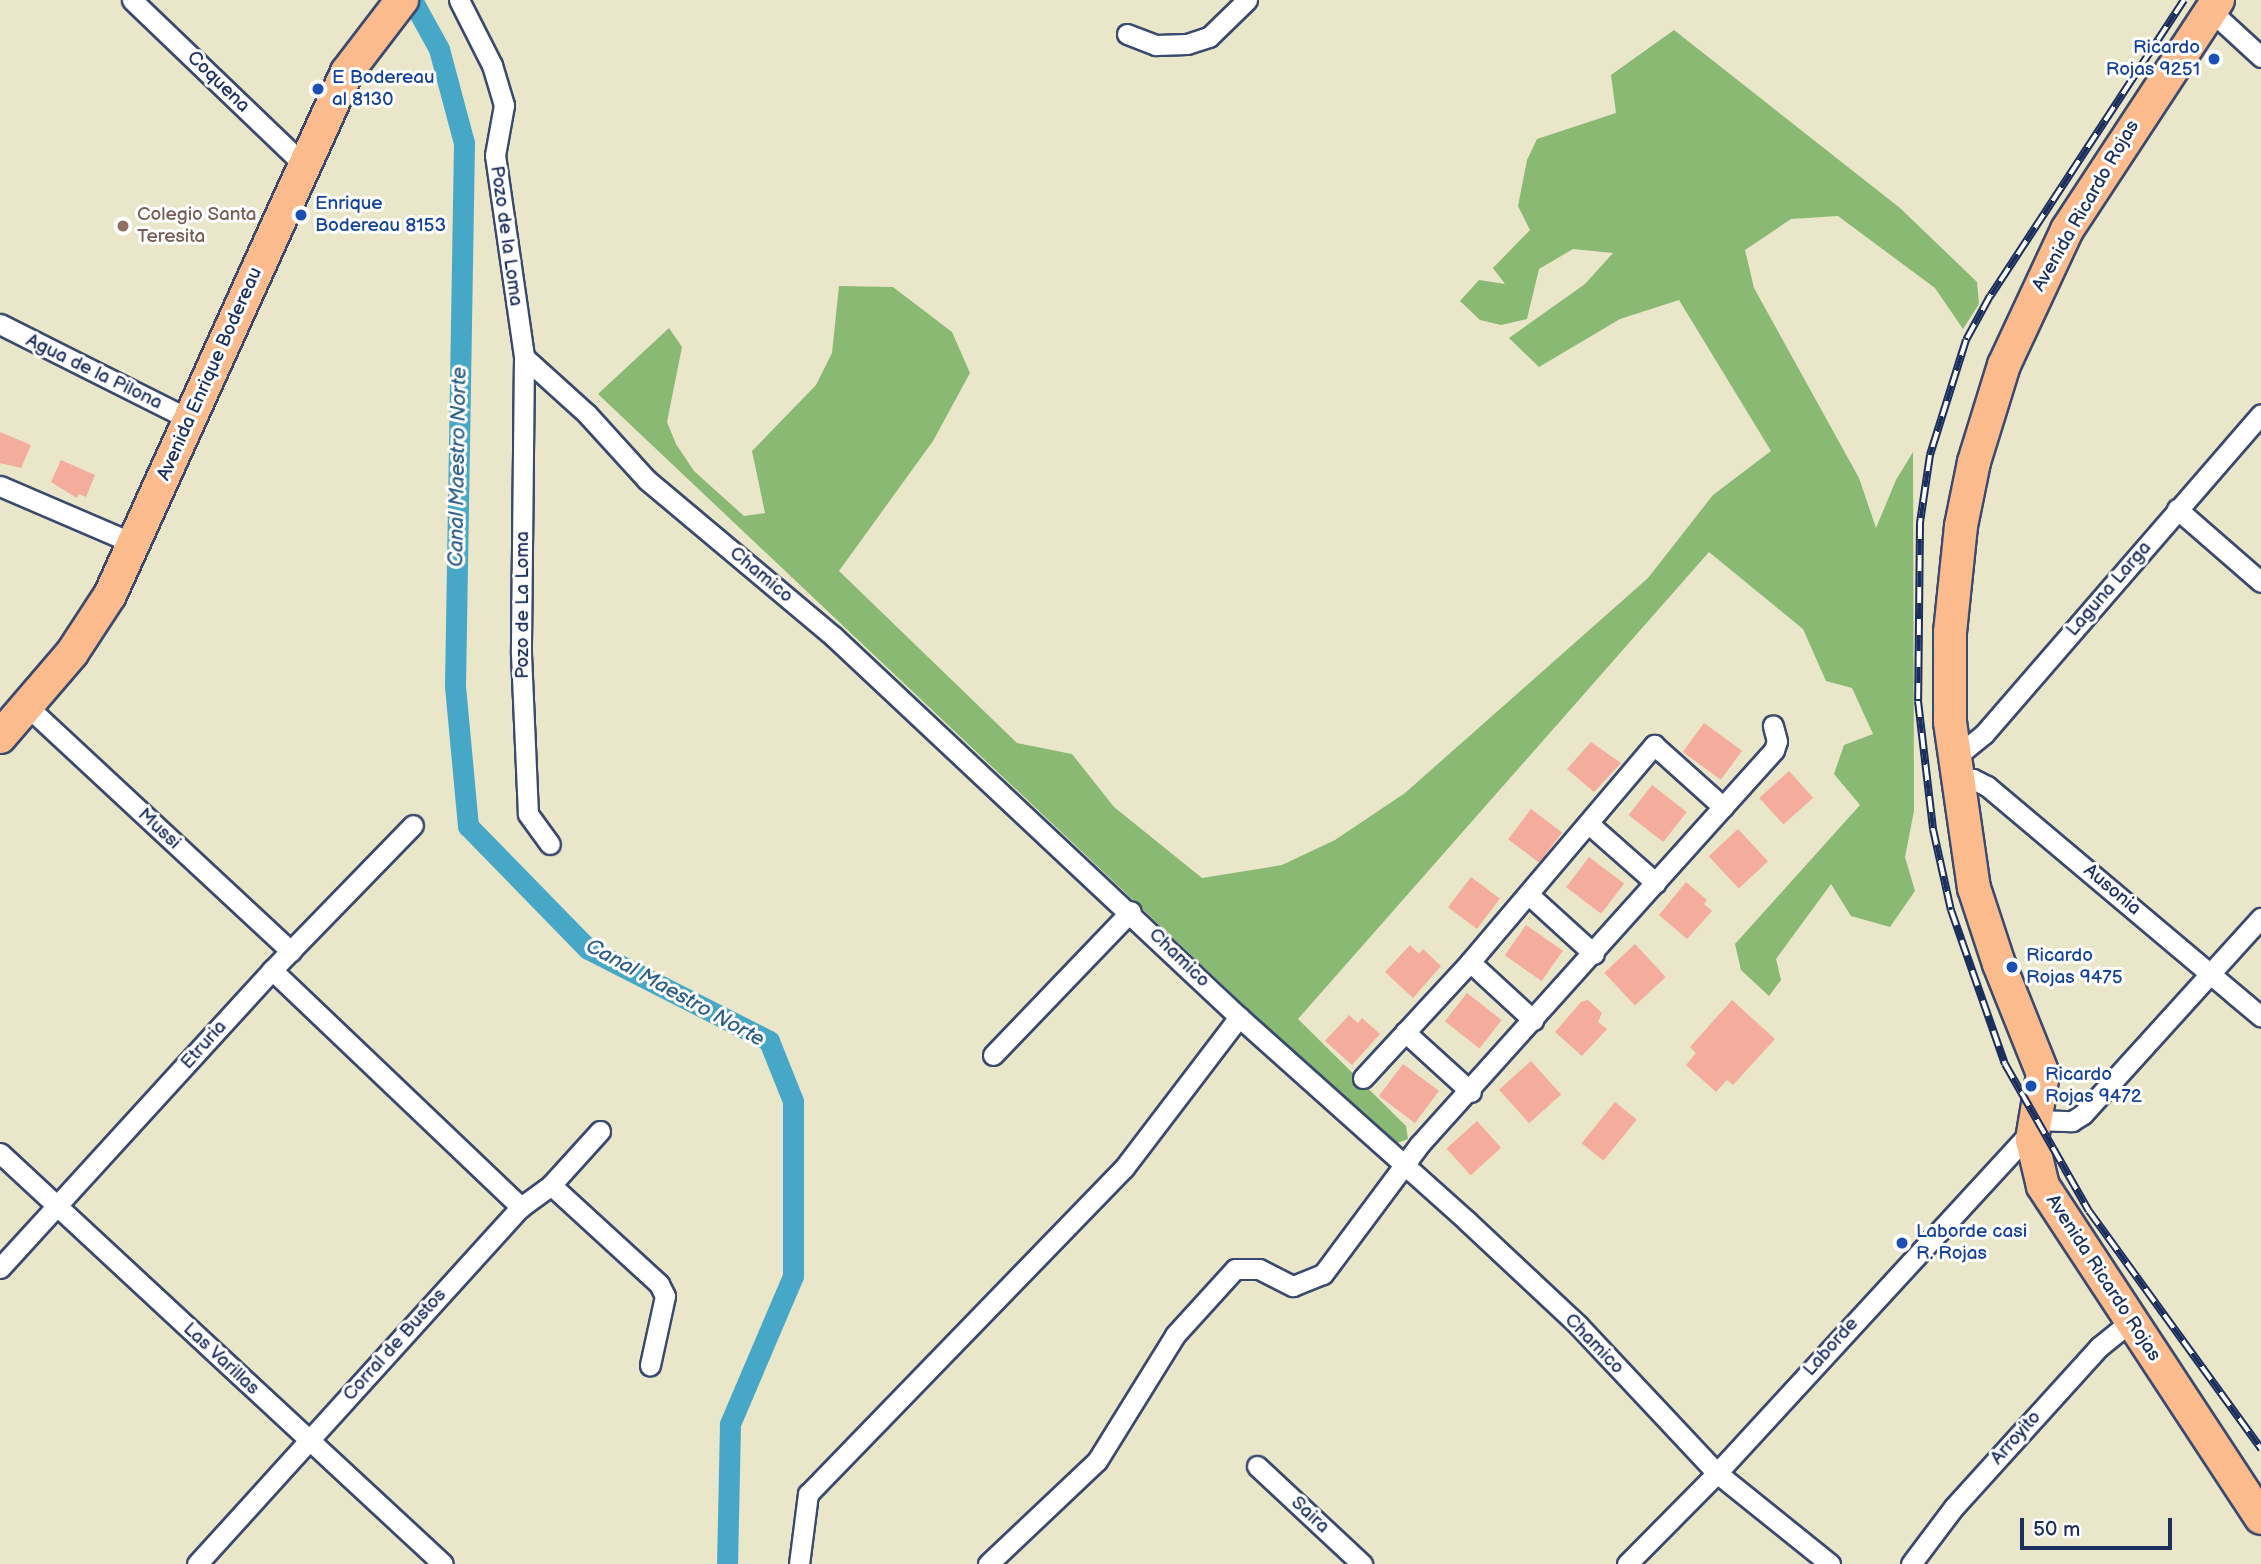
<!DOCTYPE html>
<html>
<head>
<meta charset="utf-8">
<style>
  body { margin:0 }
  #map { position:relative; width:2261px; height:1564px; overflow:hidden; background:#eae6c9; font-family:"Balsamiq Sans",sans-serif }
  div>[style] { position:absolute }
  .forest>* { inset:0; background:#89b973 }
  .canal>* { height:21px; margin:-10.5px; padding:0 10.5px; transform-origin:10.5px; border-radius:10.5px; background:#47a7c6 }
  .building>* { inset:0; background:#f4ac9d; transform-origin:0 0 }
  .roads { filter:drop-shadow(2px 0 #3a4a6e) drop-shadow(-2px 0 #3a4a6e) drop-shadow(0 2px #3a4a6e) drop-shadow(0 -2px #3a4a6e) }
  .street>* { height:19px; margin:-9.5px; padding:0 9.5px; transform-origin:9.5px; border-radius:9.5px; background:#fff }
  .primary>* { height:32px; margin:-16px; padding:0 16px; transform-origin:16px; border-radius:16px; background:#fbbb8d }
  .rail>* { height:8px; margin-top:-4px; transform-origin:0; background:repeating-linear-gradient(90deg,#fff 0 16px,#1b2f5e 0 32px); box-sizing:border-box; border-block:2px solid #1b2f5e }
  .dots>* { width:19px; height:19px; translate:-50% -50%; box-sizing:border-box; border:4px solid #fff; border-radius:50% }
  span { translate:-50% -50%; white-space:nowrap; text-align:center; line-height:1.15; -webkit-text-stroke:6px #fff; paint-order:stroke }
  .transit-label { font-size:19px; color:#164399 }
  .right { translate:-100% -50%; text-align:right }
  .left { translate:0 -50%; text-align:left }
  .street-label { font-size:19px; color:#1b2f5e }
  .education-label { font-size:19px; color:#785e54 }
  .water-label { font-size:21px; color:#2d5f88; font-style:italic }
  .scale { position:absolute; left:2020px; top:1518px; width:152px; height:32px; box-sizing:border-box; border:4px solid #1b2f5e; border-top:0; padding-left:9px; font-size:21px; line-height:24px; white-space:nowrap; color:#1b2f5e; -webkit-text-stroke:5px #fff; paint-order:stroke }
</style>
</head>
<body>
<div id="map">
  <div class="forest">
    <i style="clip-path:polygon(1674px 30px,1900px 208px,1977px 282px,1979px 304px,1963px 329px,1935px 288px,1838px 216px,1791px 219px,1745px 250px,1754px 288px,1859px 478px,1876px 528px,1896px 480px,1913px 452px,1914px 811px,1905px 857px,1915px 891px,1890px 927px,1851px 916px,1831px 884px,1776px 959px,1781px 980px,1769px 996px,1741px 970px,1735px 944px,1860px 805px,1834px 774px,1844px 745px,1873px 734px,1852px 688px,1826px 681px,1803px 629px,1709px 552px,1298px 1019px,1406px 1126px,1408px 1139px,1392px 1145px,598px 394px,669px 328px,682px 347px,667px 422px,676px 444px,694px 471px,744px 516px,765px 513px,752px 451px,816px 385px,832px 353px,839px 286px,893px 287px,952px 332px,970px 373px,933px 441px,839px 571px,1017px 743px,1072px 754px,1114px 807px,1202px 878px,1282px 865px,1335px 840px,1405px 793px,1648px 578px,1713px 495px,1771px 451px,1679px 300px,1620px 319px,1539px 367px,1509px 338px,1585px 284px,1613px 253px,1573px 249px,1539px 269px,1527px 319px,1501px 325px,1480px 320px,1460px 301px,1479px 280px,1505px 284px,1493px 268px,1530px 230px,1518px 206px,1527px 160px,1537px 139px,1616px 113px,1611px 75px)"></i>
  </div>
  <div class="canal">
    <i style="left:412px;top:0;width:56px;rotate:61.1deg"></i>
    <i style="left:439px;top:49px;width:97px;rotate:75.1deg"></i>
    <i style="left:464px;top:143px;width:543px;rotate:90.95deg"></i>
    <i style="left:455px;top:686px;width:141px;rotate:84.7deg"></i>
    <i style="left:468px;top:826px;width:172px;rotate:45.7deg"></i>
    <i style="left:588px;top:949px;width:203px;rotate:26.9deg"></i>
    <i style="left:769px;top:1041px;width:65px;rotate:68.2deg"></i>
    <i style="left:793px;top:1101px;width:175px;rotate:90deg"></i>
    <i style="left:793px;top:1276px;width:161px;rotate:113.1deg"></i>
    <i style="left:730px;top:1424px;width:140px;rotate:91.2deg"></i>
  </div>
  <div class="building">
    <i style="clip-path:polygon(0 432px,31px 445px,21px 468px,0 463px)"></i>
    <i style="clip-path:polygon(61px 460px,95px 475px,86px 497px,79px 494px,77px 498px,51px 482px)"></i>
    <i style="left:1704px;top:723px;width:47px;height:36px;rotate:36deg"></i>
    <i style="clip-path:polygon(1591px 742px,1621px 763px,1594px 792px,1567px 769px)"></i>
    <i style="left:1789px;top:771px;width:36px;height:40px;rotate:48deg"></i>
    <i style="left:1652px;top:785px;width:44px;height:38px;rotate:38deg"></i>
    <i style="left:1531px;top:809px;width:39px;height:38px;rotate:37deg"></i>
    <i style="left:1738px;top:829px;width:44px;height:40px;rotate:47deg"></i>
    <i style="left:1589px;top:857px;width:44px;height:38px;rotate:37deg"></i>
    <i style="left:1471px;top:877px;width:36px;height:38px;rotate:37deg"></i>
    <i style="clip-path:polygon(1686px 882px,1707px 900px,1704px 904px,1712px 911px,1687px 939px,1659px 915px)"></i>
    <i style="left:1526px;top:925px;width:45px;height:37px;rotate:35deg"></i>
    <i style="left:1635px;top:944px;width:45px;height:42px;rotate:47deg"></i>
    <i style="clip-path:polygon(1410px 945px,1419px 954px,1423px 949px,1441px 966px,1413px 998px,1385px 972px)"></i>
    <i style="left:1467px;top:993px;width:44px;height:36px;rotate:38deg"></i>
    <i style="clip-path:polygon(1588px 1000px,1602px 1013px,1598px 1022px,1607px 1029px,1582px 1056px,1555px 1032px,1581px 1002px)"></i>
    <i style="clip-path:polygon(1732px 1000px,1775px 1039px,1733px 1085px,1727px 1080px,1716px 1092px,1686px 1065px,1696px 1053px,1690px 1047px)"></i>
    <i style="clip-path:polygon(1349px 1015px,1358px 1023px,1362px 1018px,1380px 1034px,1352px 1065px,1325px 1041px)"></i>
    <i style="left:1531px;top:1061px;width:45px;height:43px;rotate:48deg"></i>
    <i style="left:1403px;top:1064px;width:45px;height:40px;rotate:37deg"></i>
    <i style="left:1615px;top:1102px;width:28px;height:53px;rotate:39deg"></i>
    <i style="left:1477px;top:1121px;width:36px;height:41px;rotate:48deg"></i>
  </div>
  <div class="roads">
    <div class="street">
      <i style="left:132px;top:0;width:237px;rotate:43.8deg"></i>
      <i style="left:459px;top:0;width:73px;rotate:63.1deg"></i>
      <i style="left:492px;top:65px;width:42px;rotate:73.3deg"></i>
      <i style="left:504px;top:105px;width:51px;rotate:100.2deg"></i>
      <i style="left:495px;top:155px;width:204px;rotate:81.8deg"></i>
      <i style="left:524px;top:357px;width:297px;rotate:90.6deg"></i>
      <i style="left:521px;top:654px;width:160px;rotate:87.5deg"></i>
      <i style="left:528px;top:814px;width:37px;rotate:54deg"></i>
      <i style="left:2211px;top:11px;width:68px;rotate:42.6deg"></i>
      <i style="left:1127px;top:34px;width:31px;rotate:21deg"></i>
      <i style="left:1156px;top:45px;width:31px;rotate:-2deg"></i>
      <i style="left:1187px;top:44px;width:23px;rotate:-18deg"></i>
      <i style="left:1209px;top:37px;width:53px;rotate:-44.2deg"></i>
      <i style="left:0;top:324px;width:212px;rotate:26.7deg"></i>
      <i style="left:524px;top:357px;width:85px;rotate:42.1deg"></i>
      <i style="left:587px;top:414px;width:89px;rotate:47.7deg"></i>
      <i style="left:647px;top:480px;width:243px;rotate:40deg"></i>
      <i style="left:833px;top:636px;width:557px;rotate:43.18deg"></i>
      <i style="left:1239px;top:1017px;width:306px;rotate:41.8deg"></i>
      <i style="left:1467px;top:1221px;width:152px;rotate:43.1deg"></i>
      <i style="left:1578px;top:1325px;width:203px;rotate:46.8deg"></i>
      <i style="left:1717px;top:1473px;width:145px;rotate:38.8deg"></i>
      <i style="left:0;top:486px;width:147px;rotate:23.2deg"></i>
      <i style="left:2177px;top:509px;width:111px;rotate:41deg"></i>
      <i style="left:28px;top:707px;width:359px;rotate:42.9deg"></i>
      <i style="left:1952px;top:760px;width:41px;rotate:-39.1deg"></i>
      <i style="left:1984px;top:734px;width:423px;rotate:-49.1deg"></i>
      <i style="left:1955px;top:781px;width:18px;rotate:-6deg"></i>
      <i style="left:1973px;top:779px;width:16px;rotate:27deg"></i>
      <i style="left:1987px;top:786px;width:358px;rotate:40.1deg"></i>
      <i style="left:1589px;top:824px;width:89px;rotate:41.4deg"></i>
      <i style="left:1528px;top:894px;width:89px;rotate:42.3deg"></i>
      <i style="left:1470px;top:962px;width:86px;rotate:42.6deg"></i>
      <i style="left:272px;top:970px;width:344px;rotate:43.6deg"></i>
      <i style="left:1405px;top:1032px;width:89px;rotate:42.3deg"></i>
      <i style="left:993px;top:1055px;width:199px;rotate:-46.2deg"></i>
      <i style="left:1363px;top:1078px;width:158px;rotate:-47.3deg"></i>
      <i style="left:1470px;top:962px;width:285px;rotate:-49.7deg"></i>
      <i style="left:1654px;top:745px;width:93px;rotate:41.9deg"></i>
      <i style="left:2035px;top:1120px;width:37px;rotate:2deg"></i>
      <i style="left:2072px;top:1121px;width:13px;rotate:-32deg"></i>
      <i style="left:2083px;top:1114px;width:265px;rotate:-47.8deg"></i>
      <i style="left:0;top:1153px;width:604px;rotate:42.85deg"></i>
      <i style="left:551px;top:1185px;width:147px;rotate:42.5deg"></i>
      <i style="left:659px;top:1284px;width:13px;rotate:63deg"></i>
      <i style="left:665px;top:1296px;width:71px;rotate:102.3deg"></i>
      <i style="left:0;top:1268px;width:403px;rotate:-47.6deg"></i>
      <i style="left:272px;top:970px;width:202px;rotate:-45.8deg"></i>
      <i style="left:1257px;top:1466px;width:144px;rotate:43deg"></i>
      <i style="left:197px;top:1564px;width:482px;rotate:-47.8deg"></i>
      <i style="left:521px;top:1207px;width:37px;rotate:-36deg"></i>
      <i style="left:551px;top:1185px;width:73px;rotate:-47.8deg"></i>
      <i style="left:799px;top:1564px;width:71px;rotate:-82.7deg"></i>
      <i style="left:808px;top:1494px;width:454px;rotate:-45.9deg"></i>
      <i style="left:1124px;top:1168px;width:190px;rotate:-52.7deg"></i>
      <i style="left:988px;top:1564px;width:150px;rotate:-43.4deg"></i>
      <i style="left:1097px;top:1461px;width:148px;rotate:-58.2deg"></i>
      <i style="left:1175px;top:1335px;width:89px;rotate:-47.7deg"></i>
      <i style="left:1235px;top:1269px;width:24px"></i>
      <i style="left:1259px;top:1269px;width:38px;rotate:27deg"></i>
      <i style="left:1293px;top:1286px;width:32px;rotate:-22deg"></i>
      <i style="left:1323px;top:1274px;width:161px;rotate:-53.3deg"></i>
      <i style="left:1419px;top:1145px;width:531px;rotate:-48.05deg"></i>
      <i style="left:1774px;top:750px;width:9px;rotate:-72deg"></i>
      <i style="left:1777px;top:741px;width:16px;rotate:-105deg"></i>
      <i style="left:1627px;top:1564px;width:128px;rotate:-45.3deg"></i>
      <i style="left:1717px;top:1473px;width:467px;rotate:-47.4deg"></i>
      <i style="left:1911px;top:1564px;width:71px;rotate:-53deg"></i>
      <i style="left:1954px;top:1507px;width:216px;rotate:-47.8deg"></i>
      <i style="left:2099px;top:1347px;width:40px;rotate:-39deg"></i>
    </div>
    <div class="primary">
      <i style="left:2218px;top:0;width:275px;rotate:123.3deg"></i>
      <i style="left:2067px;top:230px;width:149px;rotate:115deg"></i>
      <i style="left:2004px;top:365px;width:102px;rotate:107.2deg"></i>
      <i style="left:1974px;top:462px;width:65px;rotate:101.5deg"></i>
      <i style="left:1961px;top:526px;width:107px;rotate:95.9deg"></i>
      <i style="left:1950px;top:632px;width:90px;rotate:90deg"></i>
      <i style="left:1950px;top:722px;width:168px;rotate:81.8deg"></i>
      <i style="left:1974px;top:888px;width:80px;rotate:71.8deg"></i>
      <i style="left:1999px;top:964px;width:118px;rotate:68.2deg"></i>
      <i style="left:2043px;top:1074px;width:67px;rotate:99.5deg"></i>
      <i style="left:2032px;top:1140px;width:47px;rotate:76.6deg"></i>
      <i style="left:2043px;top:1186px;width:397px;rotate:56.7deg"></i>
      <i style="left:0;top:737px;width:111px;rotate:-49.4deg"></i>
      <i style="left:72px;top:653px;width:69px;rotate:-56.8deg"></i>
      <i style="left:110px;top:595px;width:574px;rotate:-65.62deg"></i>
      <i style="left:347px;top:72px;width:91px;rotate:-52.6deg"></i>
    </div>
  </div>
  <div class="rail">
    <i style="left:2184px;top:0;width:354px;rotate:123.2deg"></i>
    <i style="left:1990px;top:296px;width:50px;rotate:118.6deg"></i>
    <i style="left:1966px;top:340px;width:121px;rotate:107.4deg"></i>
    <i style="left:1930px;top:455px;width:69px;rotate:98.4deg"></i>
    <i style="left:1920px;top:523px;width:178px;rotate:90.6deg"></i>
    <i style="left:1918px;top:701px;width:129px;rotate:83.3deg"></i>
    <i style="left:1933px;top:829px;width:83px;rotate:77.5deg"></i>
    <i style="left:1951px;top:910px;width:163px;rotate:70.7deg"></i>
    <i style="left:2005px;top:1064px;width:169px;rotate:60.3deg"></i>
    <i style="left:2089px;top:1211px;width:294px;rotate:54.1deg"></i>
  </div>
  <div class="dots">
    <i style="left:2214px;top:59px;background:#1a4fb4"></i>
    <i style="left:318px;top:89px;background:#1a4fb4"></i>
    <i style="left:301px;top:215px;background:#1a4fb4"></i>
    <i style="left:123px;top:226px;background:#8d6e63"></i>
    <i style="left:2012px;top:967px;background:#1a4fb4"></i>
    <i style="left:2031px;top:1086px;background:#1a4fb4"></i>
    <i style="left:1902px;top:1243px;background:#1a4fb4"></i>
  </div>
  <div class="transit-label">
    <span class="right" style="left:2200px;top:59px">Ricardo<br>Rojas 9251</span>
    <span class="left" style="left:332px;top:89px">E Bodereau<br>al 8130</span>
    <span class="left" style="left:315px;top:215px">Enrique<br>Bodereau 8153</span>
    <span class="left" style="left:2026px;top:967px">Ricardo<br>Rojas 9475</span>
    <span class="left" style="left:2045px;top:1086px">Ricardo<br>Rojas 9472</span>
    <span class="left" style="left:1916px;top:1243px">Laborde casi<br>R. Rojas</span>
  </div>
  <div class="street-label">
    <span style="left:218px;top:82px;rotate:44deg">Coquena</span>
    <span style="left:2086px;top:206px;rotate:-60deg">Avenida Ricardo Rojas</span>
    <span style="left:506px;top:236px;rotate:82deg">Pozo de la Loma</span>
    <span style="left:94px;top:372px;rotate:26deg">Agua de la Pilona</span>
    <span style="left:210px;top:374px;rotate:-66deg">Avenida Enrique Bodereau</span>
    <span style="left:761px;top:575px;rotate:40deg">Chamico</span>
    <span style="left:2109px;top:589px;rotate:-49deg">Laguna Larga</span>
    <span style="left:523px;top:605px;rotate:-90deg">Pozo de La Loma</span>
    <span style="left:159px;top:829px;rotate:43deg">Mussi</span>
    <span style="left:2112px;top:890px;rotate:40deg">Ausonia</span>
    <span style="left:1179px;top:958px;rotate:44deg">Chamico</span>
    <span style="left:204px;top:1045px;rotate:-48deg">Etruria</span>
    <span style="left:2103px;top:1278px;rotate:57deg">Avenida Ricardo Rojas</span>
    <span style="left:1594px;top:1344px;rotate:46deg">Chamico</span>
    <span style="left:395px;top:1345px;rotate:-48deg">Corral de Bustos</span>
    <span style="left:1831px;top:1347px;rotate:-48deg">Laborde</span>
    <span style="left:221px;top:1359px;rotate:43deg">Las Varillas</span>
    <span style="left:2016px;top:1438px;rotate:-48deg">Arroyito</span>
    <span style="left:1310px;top:1515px;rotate:43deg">Saira</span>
  </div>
  <div class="education-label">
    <span class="left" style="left:137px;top:226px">Colegio Santa<br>Teresita</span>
  </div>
  <div class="water-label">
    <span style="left:458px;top:467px;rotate:-89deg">Canal Maestro Norte</span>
    <span style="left:675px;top:993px;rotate:29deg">Canal Maestro Norte</span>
  </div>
  <div class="scale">50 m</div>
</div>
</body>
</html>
